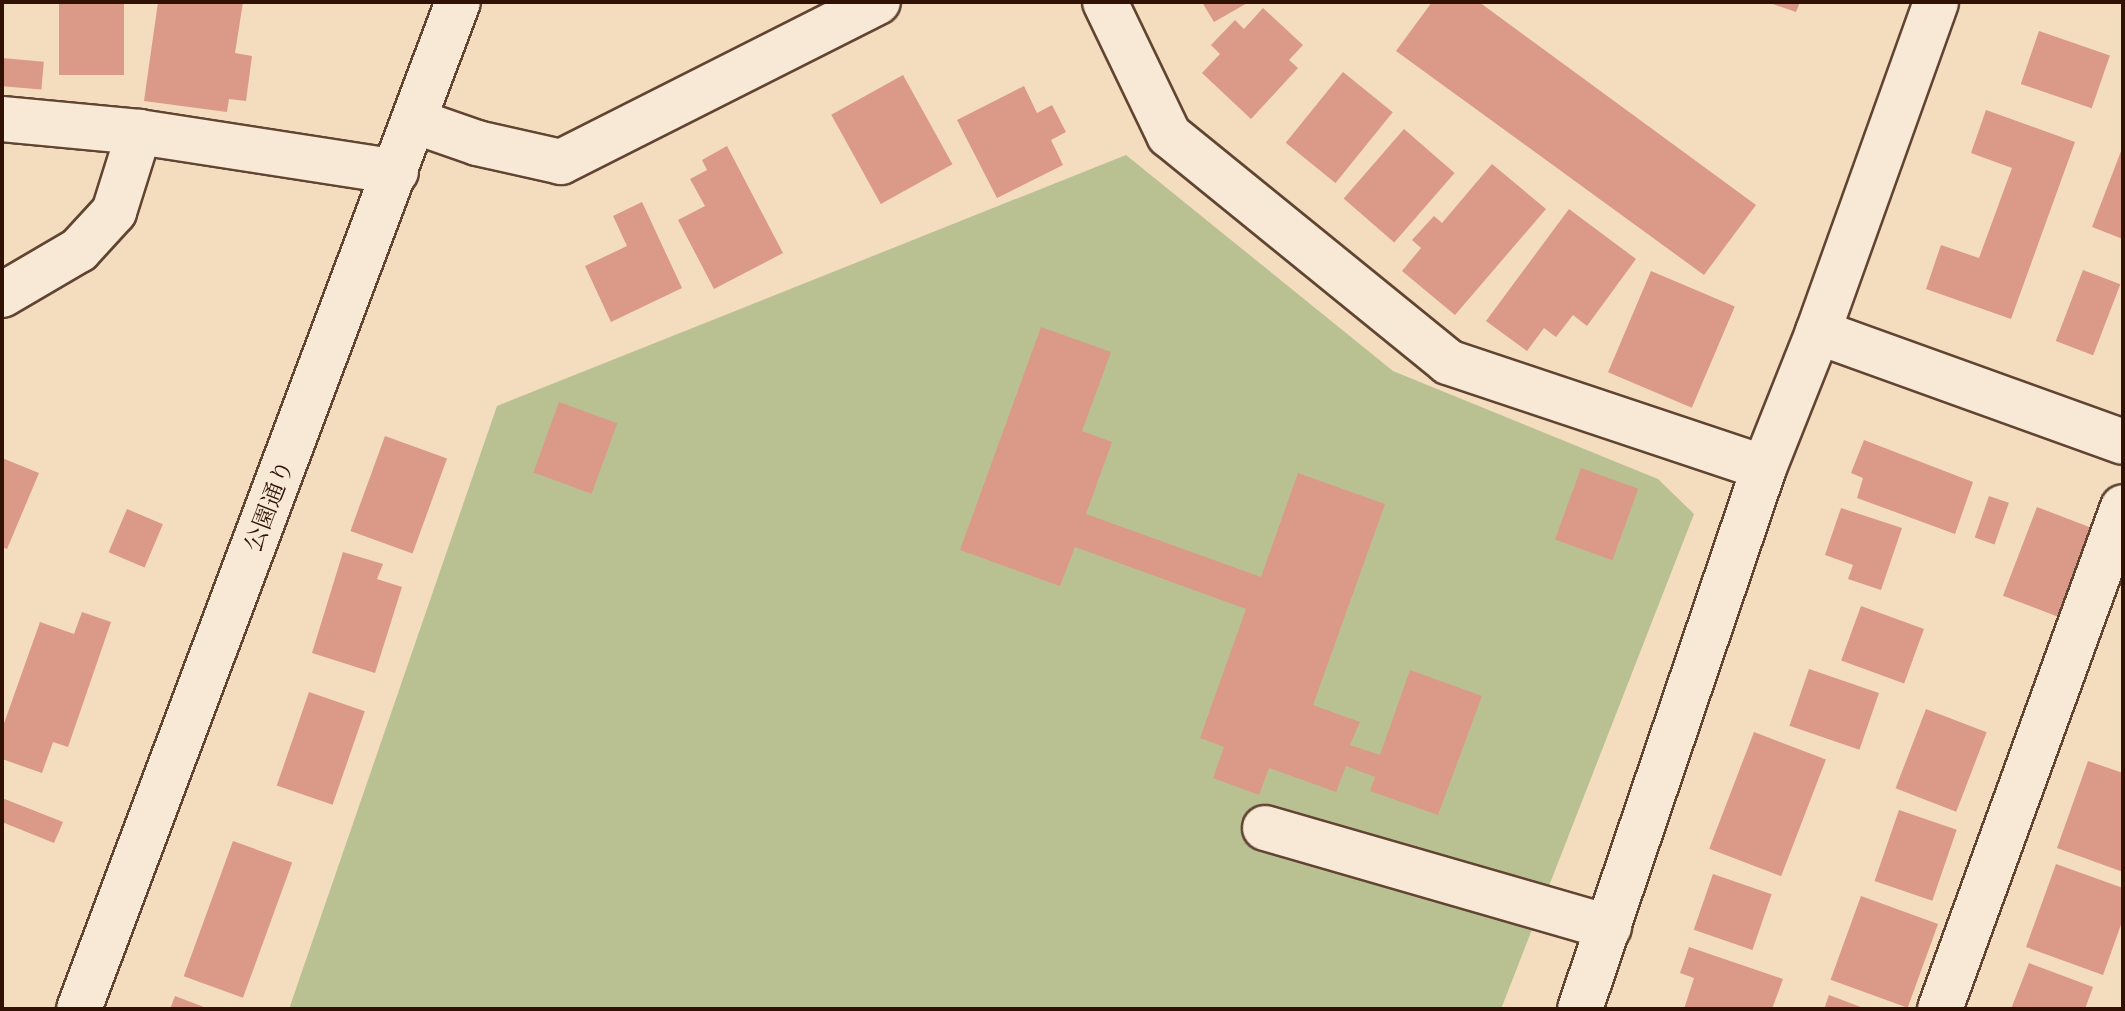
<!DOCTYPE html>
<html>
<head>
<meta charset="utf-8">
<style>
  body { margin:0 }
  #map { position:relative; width:2125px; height:1011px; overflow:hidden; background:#f3ddbe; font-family:"IM FELL Great Primer","Noto Serif JP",serif }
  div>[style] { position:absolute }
  .green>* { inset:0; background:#b9c193 }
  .building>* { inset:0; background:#db9987; transform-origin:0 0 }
  .roads { filter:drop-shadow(2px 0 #614432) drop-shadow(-2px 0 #614432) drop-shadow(0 2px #614432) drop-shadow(0 -2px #614432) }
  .street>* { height:44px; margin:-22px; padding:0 22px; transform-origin:22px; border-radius:22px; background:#f7e9d5 }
  .secondary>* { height:44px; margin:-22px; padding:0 22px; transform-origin:22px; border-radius:22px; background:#f7e9d5 }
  span { translate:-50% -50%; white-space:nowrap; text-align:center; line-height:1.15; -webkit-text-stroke:6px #f7e9d5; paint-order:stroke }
  .street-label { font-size:24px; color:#301104 }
  .frame { position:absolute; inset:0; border:4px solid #301104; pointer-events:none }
</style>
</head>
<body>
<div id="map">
  <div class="green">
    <i style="clip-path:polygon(1126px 155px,1393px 371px,1658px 479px,1694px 514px,1501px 1009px,289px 1009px,497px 406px)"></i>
  </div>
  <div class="building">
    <i style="left:59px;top:2px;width:65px;height:73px"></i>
    <i style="clip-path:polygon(158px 2px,243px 2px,235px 53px,252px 56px,246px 101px,229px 99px,227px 112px,144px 101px)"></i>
    <i style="clip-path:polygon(1202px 2px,1249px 2px,1214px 22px)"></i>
    <i style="clip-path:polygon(1432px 2px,1479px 2px,1756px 205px,1704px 275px,1396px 51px)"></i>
    <i style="clip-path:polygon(1767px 2px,1800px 2px,1796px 12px)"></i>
    <i style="clip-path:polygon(1263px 8px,1303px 45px,1289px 60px,1298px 68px,1251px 119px,1202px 73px,1220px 54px,1211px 45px,1235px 20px,1244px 29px)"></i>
    <i style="left:2039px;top:31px;width:75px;height:56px;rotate:19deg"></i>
    <i style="left:2px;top:58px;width:42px;height:28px;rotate:5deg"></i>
    <i style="left:1343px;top:72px;width:64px;height:91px;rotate:39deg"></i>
    <i style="left:903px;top:75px;width:102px;height:82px;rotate:61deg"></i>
    <i style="clip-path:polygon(1024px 86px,1037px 113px,1052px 105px,1066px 132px,1051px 140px,1063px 165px,997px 198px,957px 120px)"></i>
    <i style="clip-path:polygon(1986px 110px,2075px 142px,2011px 319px,1926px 289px,1941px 245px,1979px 258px,2012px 168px,1971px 153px)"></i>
    <i style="left:1404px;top:129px;width:67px;height:92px;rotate:41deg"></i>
    <i style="clip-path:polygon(727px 146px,783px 253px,714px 289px,678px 220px,705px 206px,690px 179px,707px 170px,702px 160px)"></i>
    <i style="clip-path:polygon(2123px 146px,2123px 239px,2092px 227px)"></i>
    <i style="clip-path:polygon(1492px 164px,1546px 209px,1455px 315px,1402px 271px,1421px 248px,1412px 240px,1434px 216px,1442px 223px)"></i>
    <i style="clip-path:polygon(642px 202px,682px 288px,611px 322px,585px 266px,627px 246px,613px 216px)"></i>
    <i style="clip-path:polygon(1569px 209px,1636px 259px,1587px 326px,1573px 315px,1556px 337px,1544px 328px,1527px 351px,1486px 321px)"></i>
    <i style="left:2083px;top:270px;width:40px;height:76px;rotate:21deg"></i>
    <i style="left:1651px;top:271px;width:91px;height:110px;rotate:23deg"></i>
    <i style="clip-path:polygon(1041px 327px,1111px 352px,1082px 431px,1112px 442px,1086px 514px,1261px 577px,1298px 473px,1385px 504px,1313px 705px,1360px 722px,1350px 745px,1380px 755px,1410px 670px,1482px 696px,1438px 815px,1370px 791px,1375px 777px,1346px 766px,1336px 792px,1269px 768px,1259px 795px,1213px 778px,1224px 747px,1200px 738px,1246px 609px,1075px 547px,1060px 586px,960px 550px)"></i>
    <i style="left:559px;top:402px;width:62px;height:75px;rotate:20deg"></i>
    <i style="left:385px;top:436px;width:66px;height:101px;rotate:20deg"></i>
    <i style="clip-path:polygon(1864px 440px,1973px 482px,1955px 534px,1857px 498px,1863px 478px,1851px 473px)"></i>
    <i style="clip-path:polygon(2px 458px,39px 473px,7px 549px,2px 547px)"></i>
    <i style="left:1581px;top:468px;width:61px;height:76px;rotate:20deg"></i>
    <i style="left:1989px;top:496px;width:21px;height:44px;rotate:19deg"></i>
    <i style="left:2037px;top:507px;width:63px;height:95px;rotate:21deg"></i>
    <i style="clip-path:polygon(1841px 508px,1902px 528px,1881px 590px,1848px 579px,1853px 565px,1825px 555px)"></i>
    <i style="left:127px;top:509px;width:39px;height:47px;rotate:23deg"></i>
    <i style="clip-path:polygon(343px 552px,383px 564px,377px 579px,402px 587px,375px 673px,312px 653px)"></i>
    <i style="left:1861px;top:606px;width:67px;height:58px;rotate:20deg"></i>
    <i style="clip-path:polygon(82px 612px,111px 622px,68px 747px,53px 742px,42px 773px,2px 759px,2px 729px,40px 622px,74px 634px)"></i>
    <i style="left:1809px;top:669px;width:74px;height:60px;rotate:19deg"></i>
    <i style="left:309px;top:692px;width:59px;height:99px;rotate:19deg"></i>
    <i style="left:1926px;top:709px;width:65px;height:85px;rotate:21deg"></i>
    <i style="left:1754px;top:732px;width:77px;height:125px;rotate:21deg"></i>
    <i style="clip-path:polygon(2088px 761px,2123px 773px,2123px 872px,2057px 848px)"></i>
    <i style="clip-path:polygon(2px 798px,63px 822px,54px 843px,2px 822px)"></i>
    <i style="left:1899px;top:810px;width:61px;height:75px;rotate:19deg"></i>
    <i style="left:233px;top:841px;width:63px;height:144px;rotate:20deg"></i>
    <i style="clip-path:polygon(2056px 864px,2123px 888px,2123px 919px,2103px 975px,2026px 947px)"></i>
    <i style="left:1713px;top:874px;width:62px;height:59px;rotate:19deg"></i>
    <i style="left:1861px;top:896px;width:82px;height:89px;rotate:20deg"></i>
    <i style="clip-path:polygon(1689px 947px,1783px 979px,1772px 1009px,1684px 1009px,1694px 978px,1680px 973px)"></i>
    <i style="clip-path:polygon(2029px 963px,2093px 987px,2085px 1009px,2011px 1009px)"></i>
    <i style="clip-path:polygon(1829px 995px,1866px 1009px,1824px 1009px)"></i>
    <i style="clip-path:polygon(175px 996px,209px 1009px,170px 1009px)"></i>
  </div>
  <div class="roads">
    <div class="street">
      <i style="left:1105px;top:2px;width:148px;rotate:64.3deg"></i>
      <i style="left:1169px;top:135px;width:360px;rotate:39.1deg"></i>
      <i style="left:1448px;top:362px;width:333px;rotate:18.5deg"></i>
      <i style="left:2px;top:119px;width:138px;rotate:5.4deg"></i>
      <i style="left:139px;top:132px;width:260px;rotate:8.8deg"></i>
      <i style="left:414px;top:121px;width:67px;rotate:19.2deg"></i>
      <i style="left:477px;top:143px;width:86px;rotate:12.7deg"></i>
      <i style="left:561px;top:162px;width:355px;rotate:-26.8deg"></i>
      <i style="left:2px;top:295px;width:89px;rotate:-30.3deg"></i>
      <i style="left:79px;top:250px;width:52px;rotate:-47.4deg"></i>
      <i style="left:114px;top:212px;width:84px;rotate:-72.6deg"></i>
      <i style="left:1265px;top:828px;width:358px;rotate:16.1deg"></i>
      <i style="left:1940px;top:1009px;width:534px;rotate:-69.97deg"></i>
    </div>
    <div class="secondary">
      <i style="left:1818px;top:332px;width:324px;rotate:19.8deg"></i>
      <i style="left:79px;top:1009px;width:1076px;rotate:-69.38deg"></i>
      <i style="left:1580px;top:1009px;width:571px;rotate:-71.22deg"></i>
      <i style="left:1764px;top:468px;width:146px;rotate:-68.3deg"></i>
      <i style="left:1818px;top:332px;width:350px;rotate:-70.3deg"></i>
    </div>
  </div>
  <div class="street-label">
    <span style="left:270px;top:506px;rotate:-69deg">公園通り</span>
  </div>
  <div class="frame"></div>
</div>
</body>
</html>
